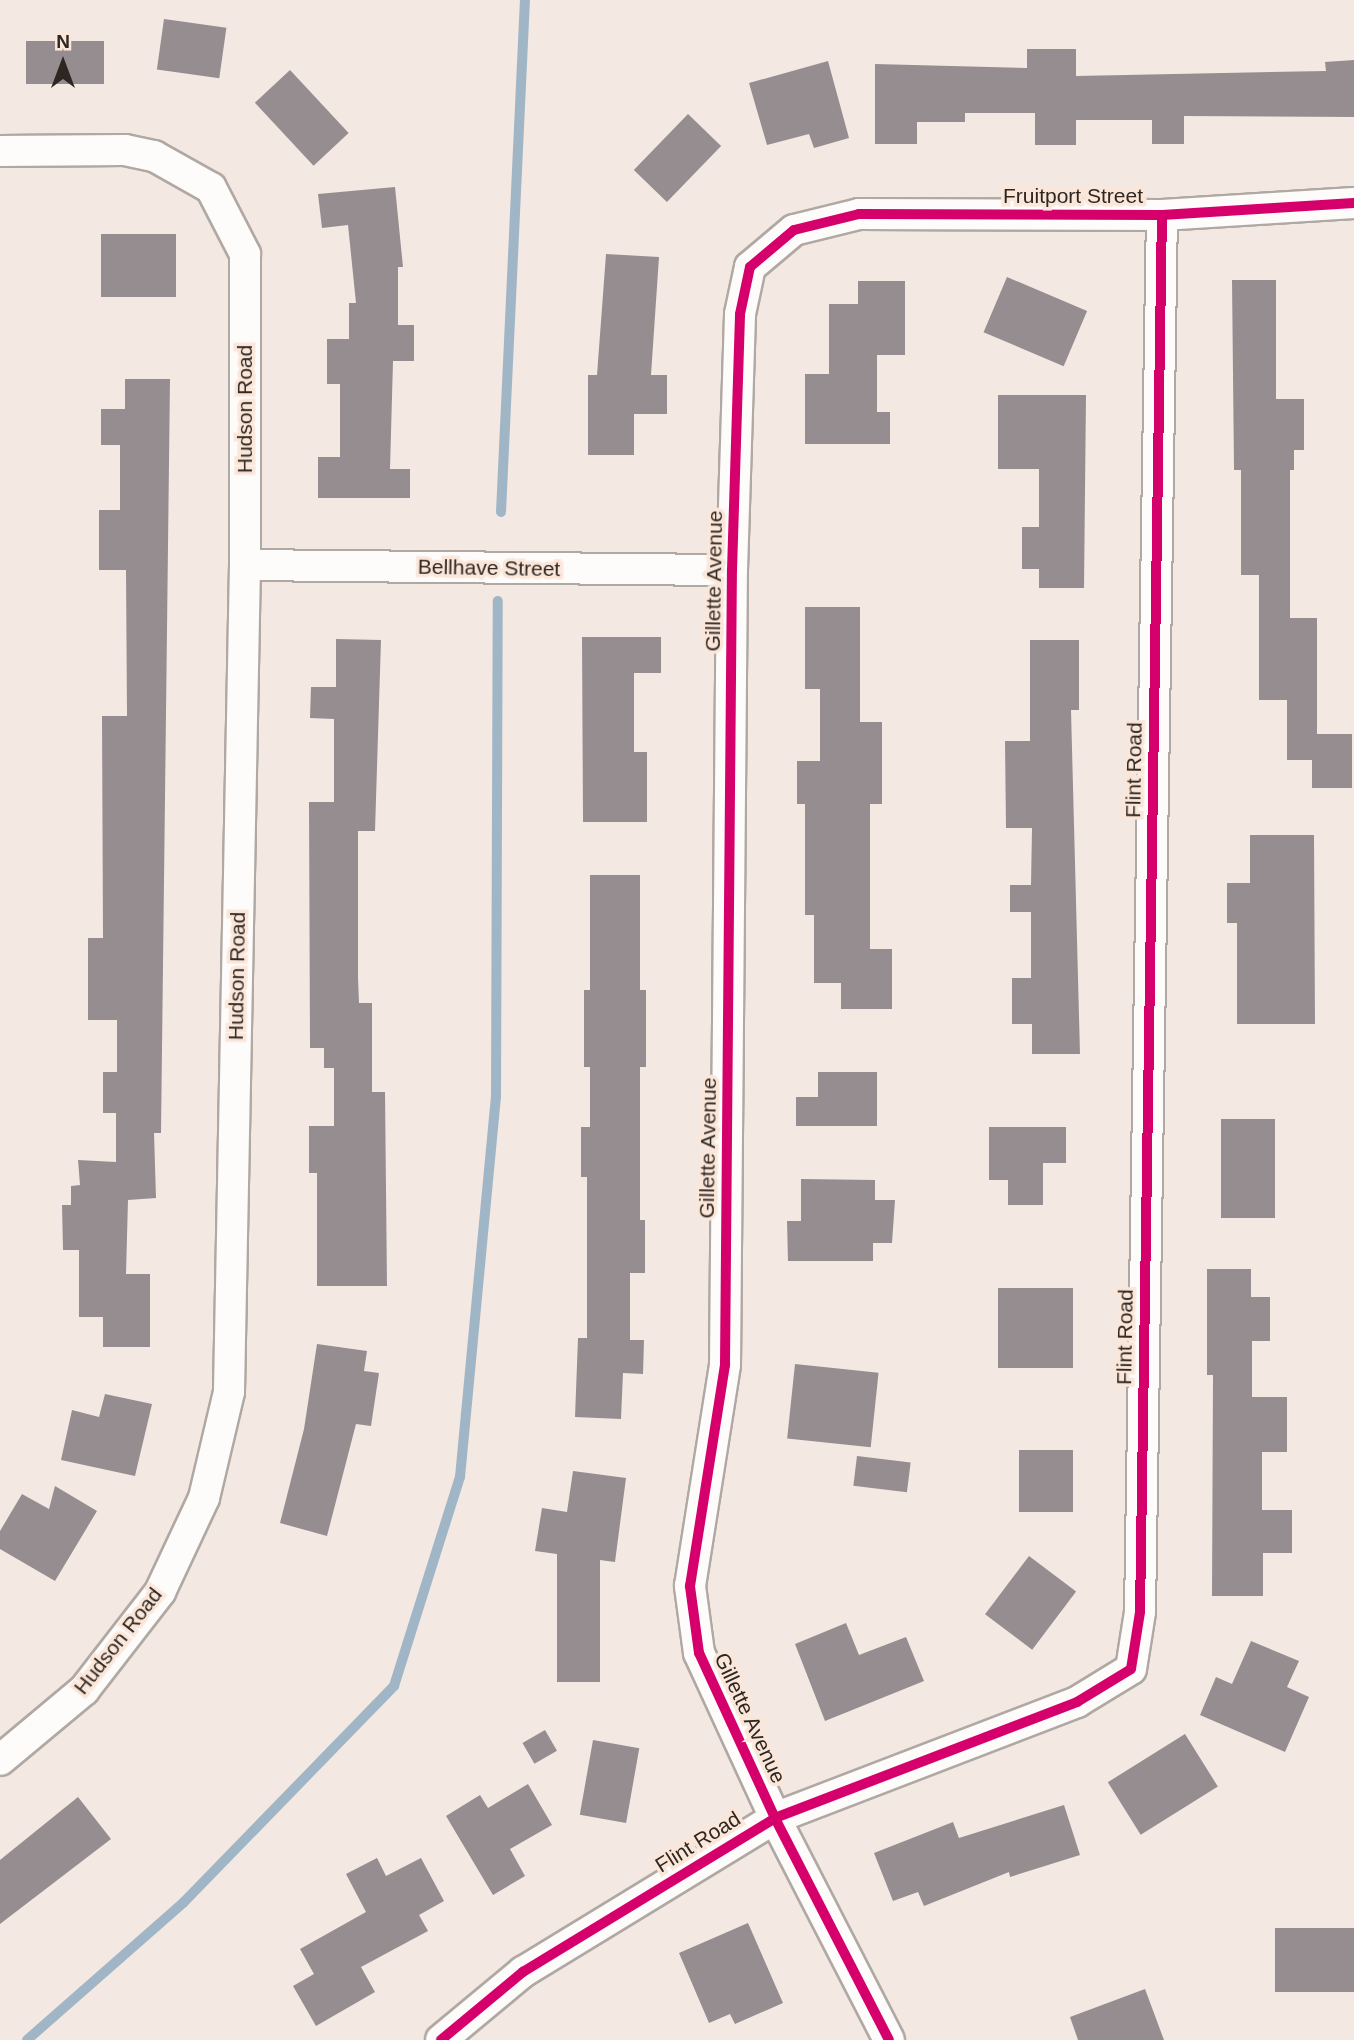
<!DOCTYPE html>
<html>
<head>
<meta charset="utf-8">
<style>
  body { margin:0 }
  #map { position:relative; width:1354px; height:2040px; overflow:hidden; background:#f3e8e2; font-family:Arial,sans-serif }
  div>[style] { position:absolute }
  .stream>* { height:10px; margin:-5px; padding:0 5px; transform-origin:5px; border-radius:5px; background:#a0b6c7 }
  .building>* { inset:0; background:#968d91; transform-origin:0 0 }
  .roads { filter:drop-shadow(2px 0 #b0a8a2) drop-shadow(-2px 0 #b0a8a2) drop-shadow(0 2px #b0a8a2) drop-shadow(0 -2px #b0a8a2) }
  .minor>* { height:30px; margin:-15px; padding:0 15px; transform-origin:15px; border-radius:15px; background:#fdfcfb }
  .cycleway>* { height:10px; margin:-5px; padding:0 5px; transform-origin:5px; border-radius:5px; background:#d6006c }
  span { translate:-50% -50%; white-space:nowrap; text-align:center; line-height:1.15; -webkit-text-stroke:7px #fbe7da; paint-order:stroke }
  .street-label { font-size:21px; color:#2e2621 }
  .north { position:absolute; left:28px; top:28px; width:70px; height:70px; -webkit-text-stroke:5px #fbe7da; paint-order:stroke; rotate:0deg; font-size:19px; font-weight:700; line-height:28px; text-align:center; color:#2e2621 }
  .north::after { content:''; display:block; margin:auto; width:24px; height:32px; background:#2e2621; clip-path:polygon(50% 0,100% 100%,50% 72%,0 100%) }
</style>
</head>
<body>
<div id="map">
  <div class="stream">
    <i style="left:501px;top:512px;width:513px;rotate:-87.32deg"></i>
    <i style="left:27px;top:2040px;width:208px;rotate:-41.3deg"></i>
    <i style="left:183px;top:1903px;width:303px;rotate:-45.8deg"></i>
    <i style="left:394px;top:1686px;width:219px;rotate:-72.5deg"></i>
    <i style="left:460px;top:1477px;width:382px;rotate:-84.6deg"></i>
    <i style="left:496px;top:1097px;width:496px;rotate:-89.8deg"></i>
  </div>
  <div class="building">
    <i style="left:164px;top:19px;width:63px;height:51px;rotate:8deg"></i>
    <i style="left:26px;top:41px;width:78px;height:43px"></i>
    <i style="clip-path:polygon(1027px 49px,1076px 49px,1076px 76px,1326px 71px,1325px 62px,1354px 60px,1354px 117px,1184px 116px,1184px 144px,1152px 144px,1152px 120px,1076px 120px,1076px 145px,1035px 145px,1035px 113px,965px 113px,965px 122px,917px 122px,917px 144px,875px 144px,875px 64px,1027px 68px)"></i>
    <i style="clip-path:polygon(828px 61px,849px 138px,814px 148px,809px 134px,767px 145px,749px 83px)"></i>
    <i style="left:290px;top:70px;width:86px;height:48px;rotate:47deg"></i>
    <i style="left:688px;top:114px;width:46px;height:78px;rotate:44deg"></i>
    <i style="clip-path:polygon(395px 187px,403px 267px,398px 267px,398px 325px,414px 325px,414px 361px,393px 361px,390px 469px,410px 469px,410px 498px,318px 498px,318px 457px,340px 457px,340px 384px,327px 384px,327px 339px,349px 339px,349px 303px,356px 303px,348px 225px,322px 228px,318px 194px)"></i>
    <i style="left:101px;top:234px;width:75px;height:63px"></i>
    <i style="clip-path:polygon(606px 254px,659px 257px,651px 375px,667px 375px,667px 414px,634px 414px,634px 455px,588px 455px,588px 375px,597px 375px)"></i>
    <i style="left:1007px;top:277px;width:87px;height:60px;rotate:23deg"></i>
    <i style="clip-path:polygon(1232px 280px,1276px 280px,1276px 399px,1304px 399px,1304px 450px,1294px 450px,1294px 470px,1290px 470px,1290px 618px,1317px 618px,1317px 734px,1352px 734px,1352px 788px,1312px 788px,1312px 760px,1287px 760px,1287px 700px,1259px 700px,1259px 575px,1241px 575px,1241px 470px,1234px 470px)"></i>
    <i style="clip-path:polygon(858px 281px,905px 281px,905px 355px,877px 355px,877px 412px,890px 412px,890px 444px,805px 444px,805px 374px,829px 374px,829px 304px,858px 304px)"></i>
    <i style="clip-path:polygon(125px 379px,170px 379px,161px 1133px,154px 1133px,156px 1198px,128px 1200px,126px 1274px,150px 1274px,150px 1347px,103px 1347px,103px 1317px,79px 1317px,79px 1250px,63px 1250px,62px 1205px,71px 1205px,71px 1186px,80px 1185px,78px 1160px,116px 1162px,116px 1113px,103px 1113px,103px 1072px,117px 1072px,117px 1020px,88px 1020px,88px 938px,103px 938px,102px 716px,127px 716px,126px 570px,99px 570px,99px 510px,120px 510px,120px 445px,101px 445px,101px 409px,125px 409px)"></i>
    <i style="clip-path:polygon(998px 395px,1086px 395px,1084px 588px,1039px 588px,1039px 569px,1022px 569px,1022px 527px,1039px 527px,1039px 469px,998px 469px)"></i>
    <i style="clip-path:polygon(805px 607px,860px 607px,860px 722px,882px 722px,882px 804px,870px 804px,870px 949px,892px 949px,892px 1009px,841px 1009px,841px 983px,814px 983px,814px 915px,805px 915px,805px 804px,797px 804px,797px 761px,820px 761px,820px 689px,805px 689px)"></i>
    <i style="clip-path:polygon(582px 637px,661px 637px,661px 673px,634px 673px,634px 752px,647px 752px,647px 822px,583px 822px)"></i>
    <i style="clip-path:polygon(336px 639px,381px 640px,375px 831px,358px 831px,358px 978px,359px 1003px,372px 1003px,372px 1092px,385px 1092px,387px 1286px,317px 1286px,317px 1173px,309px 1173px,309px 1126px,334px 1126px,334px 1068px,324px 1068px,324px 1048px,310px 1048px,309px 802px,334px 802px,334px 719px,310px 718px,311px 687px,336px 687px)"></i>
    <i style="clip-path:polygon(1030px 640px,1079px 640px,1079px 710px,1071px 710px,1080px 1054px,1032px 1054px,1032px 1024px,1012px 1024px,1012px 978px,1031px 978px,1031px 912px,1010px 912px,1010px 885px,1031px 885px,1032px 828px,1006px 828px,1005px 741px,1030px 741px)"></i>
    <i style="clip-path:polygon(1250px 835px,1314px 835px,1315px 1024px,1237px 1024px,1237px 923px,1227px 923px,1227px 883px,1250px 883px)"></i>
    <i style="clip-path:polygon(590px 875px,640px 875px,640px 990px,646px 990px,646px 1067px,640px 1067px,640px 1220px,645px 1220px,645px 1273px,630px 1273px,630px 1340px,644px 1340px,643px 1374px,623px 1373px,621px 1419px,575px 1417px,578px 1338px,587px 1338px,587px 1177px,581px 1177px,581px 1127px,590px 1127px,590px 1067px,584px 1067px,584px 990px,590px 990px)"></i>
    <i style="clip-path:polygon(818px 1072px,877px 1072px,877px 1126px,796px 1126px,796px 1097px,818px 1097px)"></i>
    <i style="left:1221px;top:1119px;width:54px;height:99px"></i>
    <i style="clip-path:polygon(989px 1127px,1066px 1127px,1066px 1163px,1043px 1163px,1043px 1205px,1008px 1205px,1008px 1180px,989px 1180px)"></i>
    <i style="clip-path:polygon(801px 1179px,875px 1180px,875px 1200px,895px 1200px,892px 1243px,873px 1243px,873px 1261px,788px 1261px,787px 1221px,801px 1221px)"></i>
    <i style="clip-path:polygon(1207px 1269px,1251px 1269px,1251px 1297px,1270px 1297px,1270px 1341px,1252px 1341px,1252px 1397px,1287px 1397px,1287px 1452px,1262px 1452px,1262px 1510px,1292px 1510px,1292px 1553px,1263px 1553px,1263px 1596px,1212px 1596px,1213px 1375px,1207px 1375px)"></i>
    <i style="left:998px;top:1288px;width:75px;height:80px"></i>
    <i style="clip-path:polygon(317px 1344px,367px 1351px,364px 1371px,379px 1373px,371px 1426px,356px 1424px,327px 1536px,280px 1523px,304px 1429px)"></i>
    <i style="left:795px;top:1364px;width:84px;height:75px;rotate:6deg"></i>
    <i style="clip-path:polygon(105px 1394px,152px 1404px,135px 1476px,61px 1460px,72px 1410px,99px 1417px)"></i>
    <i style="left:1019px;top:1450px;width:54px;height:62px"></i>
    <i style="left:857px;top:1456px;width:54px;height:30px;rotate:7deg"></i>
    <i style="clip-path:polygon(573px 1471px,626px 1478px,615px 1562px,600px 1560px,600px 1682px,557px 1682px,557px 1554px,535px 1551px,542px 1508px,567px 1512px)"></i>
    <i style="clip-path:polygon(55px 1486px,97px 1511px,55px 1581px,0 1549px,0 1531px,22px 1494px,49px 1509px)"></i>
    <i style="left:1029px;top:1556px;width:59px;height:73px;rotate:37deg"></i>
    <i style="clip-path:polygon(846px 1623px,859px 1655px,906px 1637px,924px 1681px,825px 1721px,795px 1644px)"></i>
    <i style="clip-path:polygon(1251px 1641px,1299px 1661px,1287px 1687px,1309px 1697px,1285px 1752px,1200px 1715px,1216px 1677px,1232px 1684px)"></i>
    <i style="left:545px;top:1730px;width:24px;height:26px;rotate:60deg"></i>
    <i style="left:1185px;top:1734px;width:62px;height:91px;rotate:58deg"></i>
    <i style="left:593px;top:1740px;width:47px;height:76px;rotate:10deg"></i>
    <i style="clip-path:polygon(528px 1784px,552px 1825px,510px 1849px,525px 1876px,493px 1895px,446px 1816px,480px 1795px,488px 1808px)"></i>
    <i style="clip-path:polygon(78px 1797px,111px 1839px,0 1924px,0 1860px)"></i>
    <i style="clip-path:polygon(1064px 1805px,1080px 1855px,1010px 1877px,1009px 1872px,924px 1906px,918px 1892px,893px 1901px,874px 1853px,953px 1822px,959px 1838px)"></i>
    <i style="clip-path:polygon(377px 1858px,386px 1876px,421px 1858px,444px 1901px,419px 1915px,428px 1931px,361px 1967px,375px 1992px,316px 2026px,293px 1986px,314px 1974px,300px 1949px,366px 1912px,346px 1874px)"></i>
    <i style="clip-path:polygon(748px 1923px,783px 2003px,735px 2024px,730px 2014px,709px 2023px,679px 1953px)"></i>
    <i style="left:1354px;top:1928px;width:64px;height:79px;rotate:90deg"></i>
    <i style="clip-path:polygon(1145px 1989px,1164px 2040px,1078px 2040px,1070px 2017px)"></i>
  </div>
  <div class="roads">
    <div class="minor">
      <i style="left:0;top:151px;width:125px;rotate:-0.5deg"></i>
      <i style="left:125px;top:150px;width:30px;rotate:12deg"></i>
      <i style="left:154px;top:156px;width:65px;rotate:29.3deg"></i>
      <i style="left:211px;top:188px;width:74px;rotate:62.7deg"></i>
      <i style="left:245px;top:254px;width:311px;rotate:90deg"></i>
      <i style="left:245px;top:565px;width:827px;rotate:91.11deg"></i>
      <i style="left:229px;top:1392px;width:109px;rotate:103.3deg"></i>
      <i style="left:204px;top:1498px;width:104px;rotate:115.1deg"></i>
      <i style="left:160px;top:1592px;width:124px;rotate:127.8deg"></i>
      <i style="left:84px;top:1690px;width:109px;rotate:140.2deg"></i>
      <i style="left:245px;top:565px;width:487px;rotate:0.6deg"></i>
      <i style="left:441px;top:2040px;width:107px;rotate:-39.7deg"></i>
      <i style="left:523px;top:1972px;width:295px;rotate:-31.4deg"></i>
      <i style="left:775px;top:1818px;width:324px;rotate:-21deg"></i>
      <i style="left:1077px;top:1702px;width:63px;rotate:-31.4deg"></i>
      <i style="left:1131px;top:1669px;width:58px;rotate:-81deg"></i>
      <i style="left:1140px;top:1612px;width:1397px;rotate:-89.1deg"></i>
      <i style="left:889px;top:2040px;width:250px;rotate:-117.2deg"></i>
      <i style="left:775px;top:1818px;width:182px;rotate:-114.7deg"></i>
      <i style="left:699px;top:1653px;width:68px;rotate:-97.7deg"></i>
      <i style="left:690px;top:1586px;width:224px;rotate:-81deg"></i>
      <i style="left:725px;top:1365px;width:795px;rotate:-89.5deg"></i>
      <i style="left:732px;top:570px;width:256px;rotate:-88.2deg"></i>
      <i style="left:740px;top:314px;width:48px;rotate:-78deg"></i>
      <i style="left:750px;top:267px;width:57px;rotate:-40.1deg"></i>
      <i style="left:794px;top:230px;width:67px;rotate:-13.8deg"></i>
      <i style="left:859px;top:214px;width:303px;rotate:0.2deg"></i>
      <i style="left:1162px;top:215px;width:192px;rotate:-3.6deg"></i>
    </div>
  </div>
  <div class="cycleway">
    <i style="left:441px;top:2040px;width:107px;rotate:-39.7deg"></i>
    <i style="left:523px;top:1972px;width:295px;rotate:-31.4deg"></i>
    <i style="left:775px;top:1818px;width:324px;rotate:-21deg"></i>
    <i style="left:1077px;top:1702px;width:63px;rotate:-31.4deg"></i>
    <i style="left:1131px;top:1669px;width:58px;rotate:-81deg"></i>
    <i style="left:1140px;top:1612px;width:1397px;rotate:-89.1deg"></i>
    <i style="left:889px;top:2040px;width:250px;rotate:-117.2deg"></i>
    <i style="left:775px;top:1818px;width:182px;rotate:-114.7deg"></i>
    <i style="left:699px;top:1653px;width:68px;rotate:-97.7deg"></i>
    <i style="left:690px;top:1586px;width:224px;rotate:-81deg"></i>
    <i style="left:725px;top:1365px;width:795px;rotate:-89.5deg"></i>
    <i style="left:732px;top:570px;width:256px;rotate:-88.2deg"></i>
    <i style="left:740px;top:314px;width:48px;rotate:-78deg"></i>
    <i style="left:750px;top:267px;width:57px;rotate:-40.1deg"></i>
    <i style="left:794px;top:230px;width:67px;rotate:-13.8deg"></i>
    <i style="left:859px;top:214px;width:303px;rotate:0.2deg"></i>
    <i style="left:1162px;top:215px;width:192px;rotate:-3.6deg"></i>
  </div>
  <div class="street-label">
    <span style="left:1073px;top:196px">Fruitport Street</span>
    <span style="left:245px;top:409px;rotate:-90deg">Hudson Road</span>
    <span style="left:489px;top:568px;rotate:1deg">Bellhave Street</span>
    <span style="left:714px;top:581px;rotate:-89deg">Gillette Avenue</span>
    <span style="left:1134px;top:770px;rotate:-89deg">Flint Road</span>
    <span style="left:237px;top:976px;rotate:-89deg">Hudson Road</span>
    <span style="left:708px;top:1148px;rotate:-89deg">Gillette Avenue</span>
    <span style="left:1125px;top:1337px;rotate:-89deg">Flint Road</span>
    <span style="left:118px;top:1641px;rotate:-52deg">Hudson Road</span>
    <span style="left:750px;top:1718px;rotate:65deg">Gillette Avenue</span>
    <span style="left:698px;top:1842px;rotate:-32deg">Flint Road</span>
  </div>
  <div class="north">N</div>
</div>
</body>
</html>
